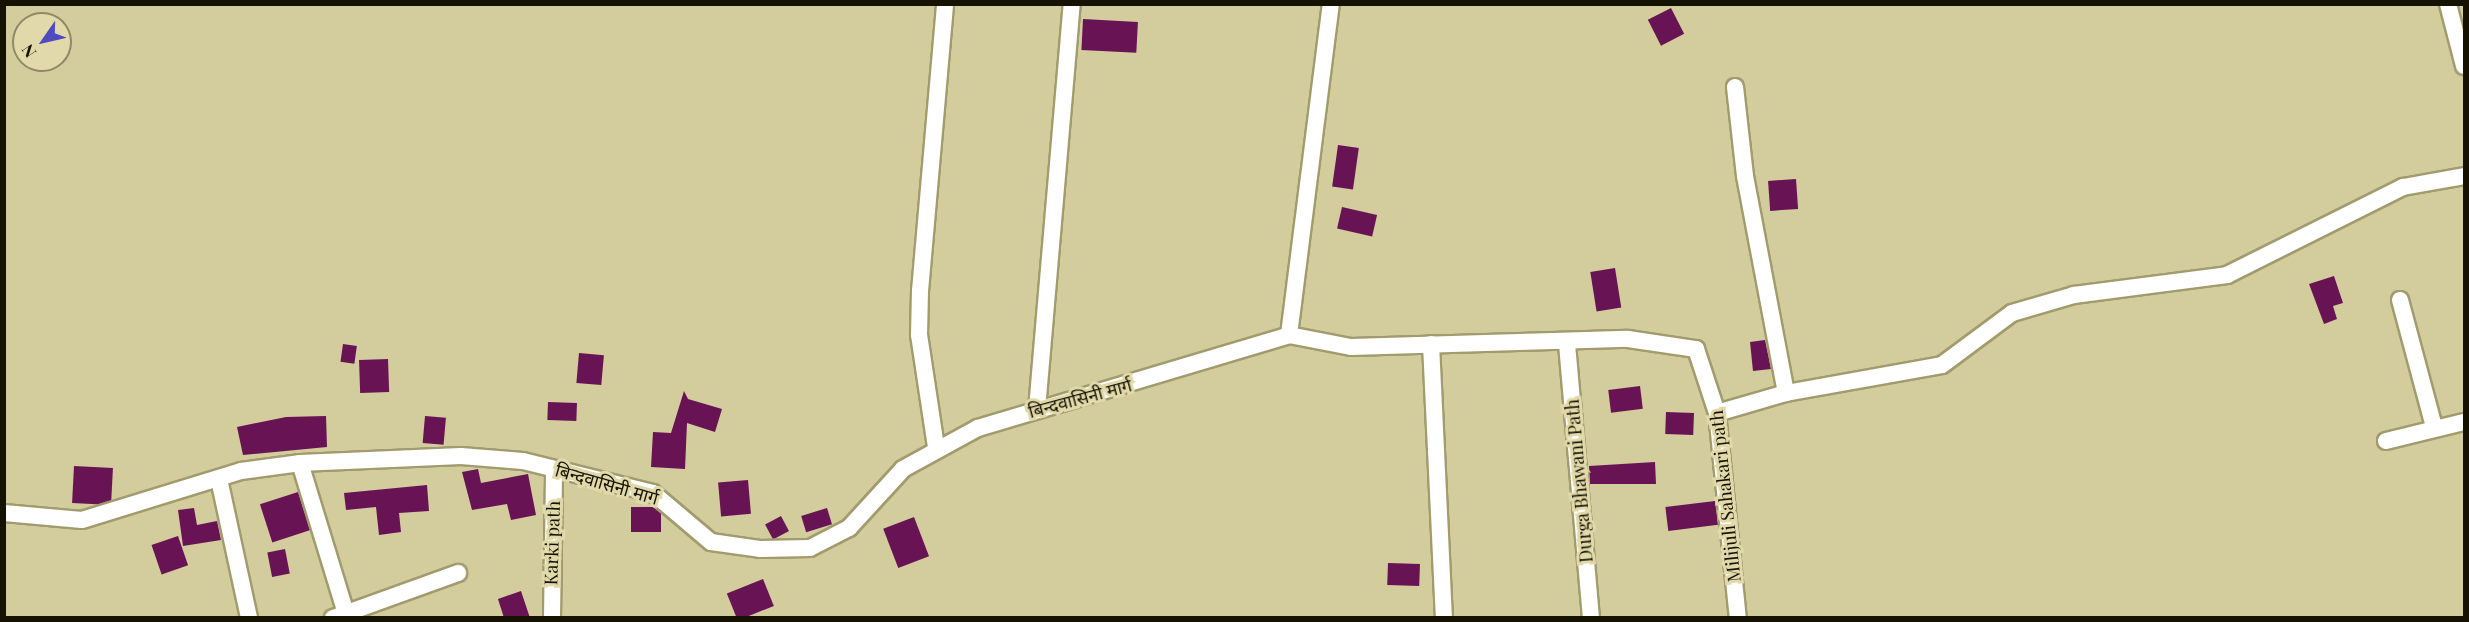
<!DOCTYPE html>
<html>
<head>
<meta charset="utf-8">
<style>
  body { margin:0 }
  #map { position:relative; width:2469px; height:622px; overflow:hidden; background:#d3cc9d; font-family:"Playfair Display","Noto Sans Devanagari",serif }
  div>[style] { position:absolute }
  .building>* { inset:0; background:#681454; transform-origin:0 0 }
  .roads { filter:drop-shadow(2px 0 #a29b6d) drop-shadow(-2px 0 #a29b6d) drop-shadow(0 2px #a29b6d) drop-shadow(0 -2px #a29b6d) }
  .minor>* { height:16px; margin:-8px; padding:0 8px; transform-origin:8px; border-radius:8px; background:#fff }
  span { translate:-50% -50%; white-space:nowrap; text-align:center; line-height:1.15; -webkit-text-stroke:6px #e1d9a9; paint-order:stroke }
  .street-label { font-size:18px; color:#151202 }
  .frame { position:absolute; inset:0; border:6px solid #151202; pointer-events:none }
  .north { position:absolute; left:12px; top:12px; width:60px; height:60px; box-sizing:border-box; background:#e1d9a9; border:2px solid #8f8966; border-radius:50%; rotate:236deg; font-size:16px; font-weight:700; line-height:24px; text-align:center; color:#151202 }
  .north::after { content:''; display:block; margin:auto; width:21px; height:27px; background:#5049c0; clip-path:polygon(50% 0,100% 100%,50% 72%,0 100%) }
</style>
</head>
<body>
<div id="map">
  <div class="building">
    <i style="left:1671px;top:8px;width:29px;height:26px;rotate:63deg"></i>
    <i style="left:1083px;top:19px;width:55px;height:31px;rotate:3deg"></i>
    <i style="left:1338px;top:145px;width:21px;height:42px;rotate:8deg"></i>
    <i style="left:1796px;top:179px;width:30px;height:28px;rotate:86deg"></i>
    <i style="left:1342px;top:207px;width:36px;height:22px;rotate:13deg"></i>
    <i style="left:1615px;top:268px;width:40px;height:25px;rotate:81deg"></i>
    <i style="clip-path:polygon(2334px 276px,2343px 303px,2333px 306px,2337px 319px,2324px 324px,2309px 284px)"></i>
    <i style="clip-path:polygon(1765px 340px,1771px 369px,1753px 371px,1750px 342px)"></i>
    <i style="left:343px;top:344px;width:14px;height:18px;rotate:8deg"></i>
    <i style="left:579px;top:353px;width:25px;height:30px;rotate:5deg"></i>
    <i style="left:388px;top:359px;width:33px;height:29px;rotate:88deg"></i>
    <i style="left:1640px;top:386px;width:23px;height:32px;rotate:83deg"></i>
    <i style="clip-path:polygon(684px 391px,688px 399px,722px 409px,715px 432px,687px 423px,685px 469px,651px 467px,653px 432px,671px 433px)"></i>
    <i style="left:548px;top:402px;width:29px;height:18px;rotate:2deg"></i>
    <i style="left:1666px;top:412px;width:28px;height:22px;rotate:2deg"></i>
    <i style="clip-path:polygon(326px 416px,327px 447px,243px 455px,237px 427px,286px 417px)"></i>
    <i style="left:425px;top:416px;width:21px;height:27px;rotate:5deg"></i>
    <i style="clip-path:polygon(1655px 462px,1656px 484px,1590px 484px,1589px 466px)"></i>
    <i style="left:74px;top:466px;width:39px;height:37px;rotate:3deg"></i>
    <i style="clip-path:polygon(478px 469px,481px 483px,528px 474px,536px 515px,511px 520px,507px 504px,472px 510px,462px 472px)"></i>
    <i style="left:748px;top:480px;width:34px;height:30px;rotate:85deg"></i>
    <i style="clip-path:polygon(427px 485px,429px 511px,399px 513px,401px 532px,379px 535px,376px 507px,346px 510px,344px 493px)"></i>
    <i style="left:298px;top:492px;width:40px;height:40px;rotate:72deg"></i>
    <i style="left:1715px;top:501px;width:24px;height:50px;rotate:83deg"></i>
    <i style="clip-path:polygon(631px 507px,653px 507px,661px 513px,661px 532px,631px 532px)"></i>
    <i style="clip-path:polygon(194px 508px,197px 525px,217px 521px,221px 540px,183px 546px,178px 510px)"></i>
    <i style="left:827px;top:508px;width:17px;height:27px;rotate:73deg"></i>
    <i style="left:781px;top:516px;width:17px;height:18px;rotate:62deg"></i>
    <i style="left:914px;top:517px;width:42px;height:33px;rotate:69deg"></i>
    <i style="left:178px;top:536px;width:31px;height:28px;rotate:71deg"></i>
    <i style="left:285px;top:549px;width:25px;height:18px;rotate:79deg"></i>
    <i style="left:1388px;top:563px;width:32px;height:22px;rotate:2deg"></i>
    <i style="left:763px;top:579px;width:29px;height:39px;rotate:68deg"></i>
    <i style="clip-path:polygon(521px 591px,530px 618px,504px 618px,498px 599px)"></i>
  </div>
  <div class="roads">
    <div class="minor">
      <i style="left:2448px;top:4px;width:64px;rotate:75.5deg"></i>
      <i style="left:1735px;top:87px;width:90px;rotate:83.6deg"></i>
      <i style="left:1745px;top:176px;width:221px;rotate:79.3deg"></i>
      <i style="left:2400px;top:300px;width:131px;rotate:75deg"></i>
      <i style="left:1289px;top:335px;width:63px;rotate:11deg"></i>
      <i style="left:1351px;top:347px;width:277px;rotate:-1.7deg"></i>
      <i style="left:1628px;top:339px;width:69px;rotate:8.4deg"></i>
      <i style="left:1696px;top:349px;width:67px;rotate:71.8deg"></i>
      <i style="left:1717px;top:413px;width:206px;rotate:84.2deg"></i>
      <i style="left:1289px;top:335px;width:334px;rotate:-82.8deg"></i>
      <i style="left:1431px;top:344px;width:274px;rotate:87.3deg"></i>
      <i style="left:1567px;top:344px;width:275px;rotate:85deg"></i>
      <i style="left:1037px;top:409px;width:407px;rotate:-85.1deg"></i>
      <i style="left:1717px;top:413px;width:72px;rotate:-16.2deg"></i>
      <i style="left:1786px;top:393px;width:158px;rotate:-10.2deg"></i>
      <i style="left:1942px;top:365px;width:87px;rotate:-36.6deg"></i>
      <i style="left:2012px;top:313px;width:65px;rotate:-16.2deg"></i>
      <i style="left:2074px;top:295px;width:154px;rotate:-7.4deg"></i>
      <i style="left:2227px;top:275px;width:197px;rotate:-26.6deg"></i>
      <i style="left:2403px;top:187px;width:62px;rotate:-10.2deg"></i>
      <i style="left:2386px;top:441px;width:80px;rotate:-13.7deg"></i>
      <i style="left:936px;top:447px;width:113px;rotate:-98.6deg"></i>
      <i style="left:919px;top:335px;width:44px;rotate:-88.7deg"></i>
      <i style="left:920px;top:291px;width:288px;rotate:-85deg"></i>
      <i style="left:300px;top:463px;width:157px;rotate:73deg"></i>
      <i style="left:219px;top:479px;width:142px;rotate:77.8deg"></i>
      <i style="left:4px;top:513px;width:78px;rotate:5.1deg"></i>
      <i style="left:82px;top:520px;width:166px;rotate:-17.1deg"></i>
      <i style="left:241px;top:471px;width:60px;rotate:-7.7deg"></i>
      <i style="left:300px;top:463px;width:161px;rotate:-2.5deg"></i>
      <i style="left:461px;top:456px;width:62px;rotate:4.6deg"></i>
      <i style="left:523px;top:461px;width:134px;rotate:13.8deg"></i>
      <i style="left:653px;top:493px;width:76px;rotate:40.2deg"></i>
      <i style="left:711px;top:542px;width:49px;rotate:8.1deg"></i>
      <i style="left:760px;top:549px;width:50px;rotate:-1.1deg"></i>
      <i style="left:810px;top:548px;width:44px;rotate:-27.1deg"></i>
      <i style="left:849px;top:528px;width:80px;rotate:-47.5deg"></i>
      <i style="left:903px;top:469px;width:85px;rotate:-28.7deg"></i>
      <i style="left:978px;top:428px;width:325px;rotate:-16.6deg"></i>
      <i style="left:333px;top:618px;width:133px;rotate:-19.8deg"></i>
      <i style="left:552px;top:618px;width:149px;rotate:-89.2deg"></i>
    </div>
  </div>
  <div class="street-label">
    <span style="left:1080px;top:398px;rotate:-15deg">बिन्दवासिनी मार्ग</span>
    <span style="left:1579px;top:481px;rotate:-95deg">Durga Bhawani Path</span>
    <span style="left:607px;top:484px;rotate:16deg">बिन्दवासिनी मार्ग</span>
    <span style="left:1725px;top:496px;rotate:-96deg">Milijuli Sahakari path</span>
    <span style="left:552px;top:543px;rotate:-88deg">Karki path</span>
  </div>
  <div class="frame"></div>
  <div class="north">N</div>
</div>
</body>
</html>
